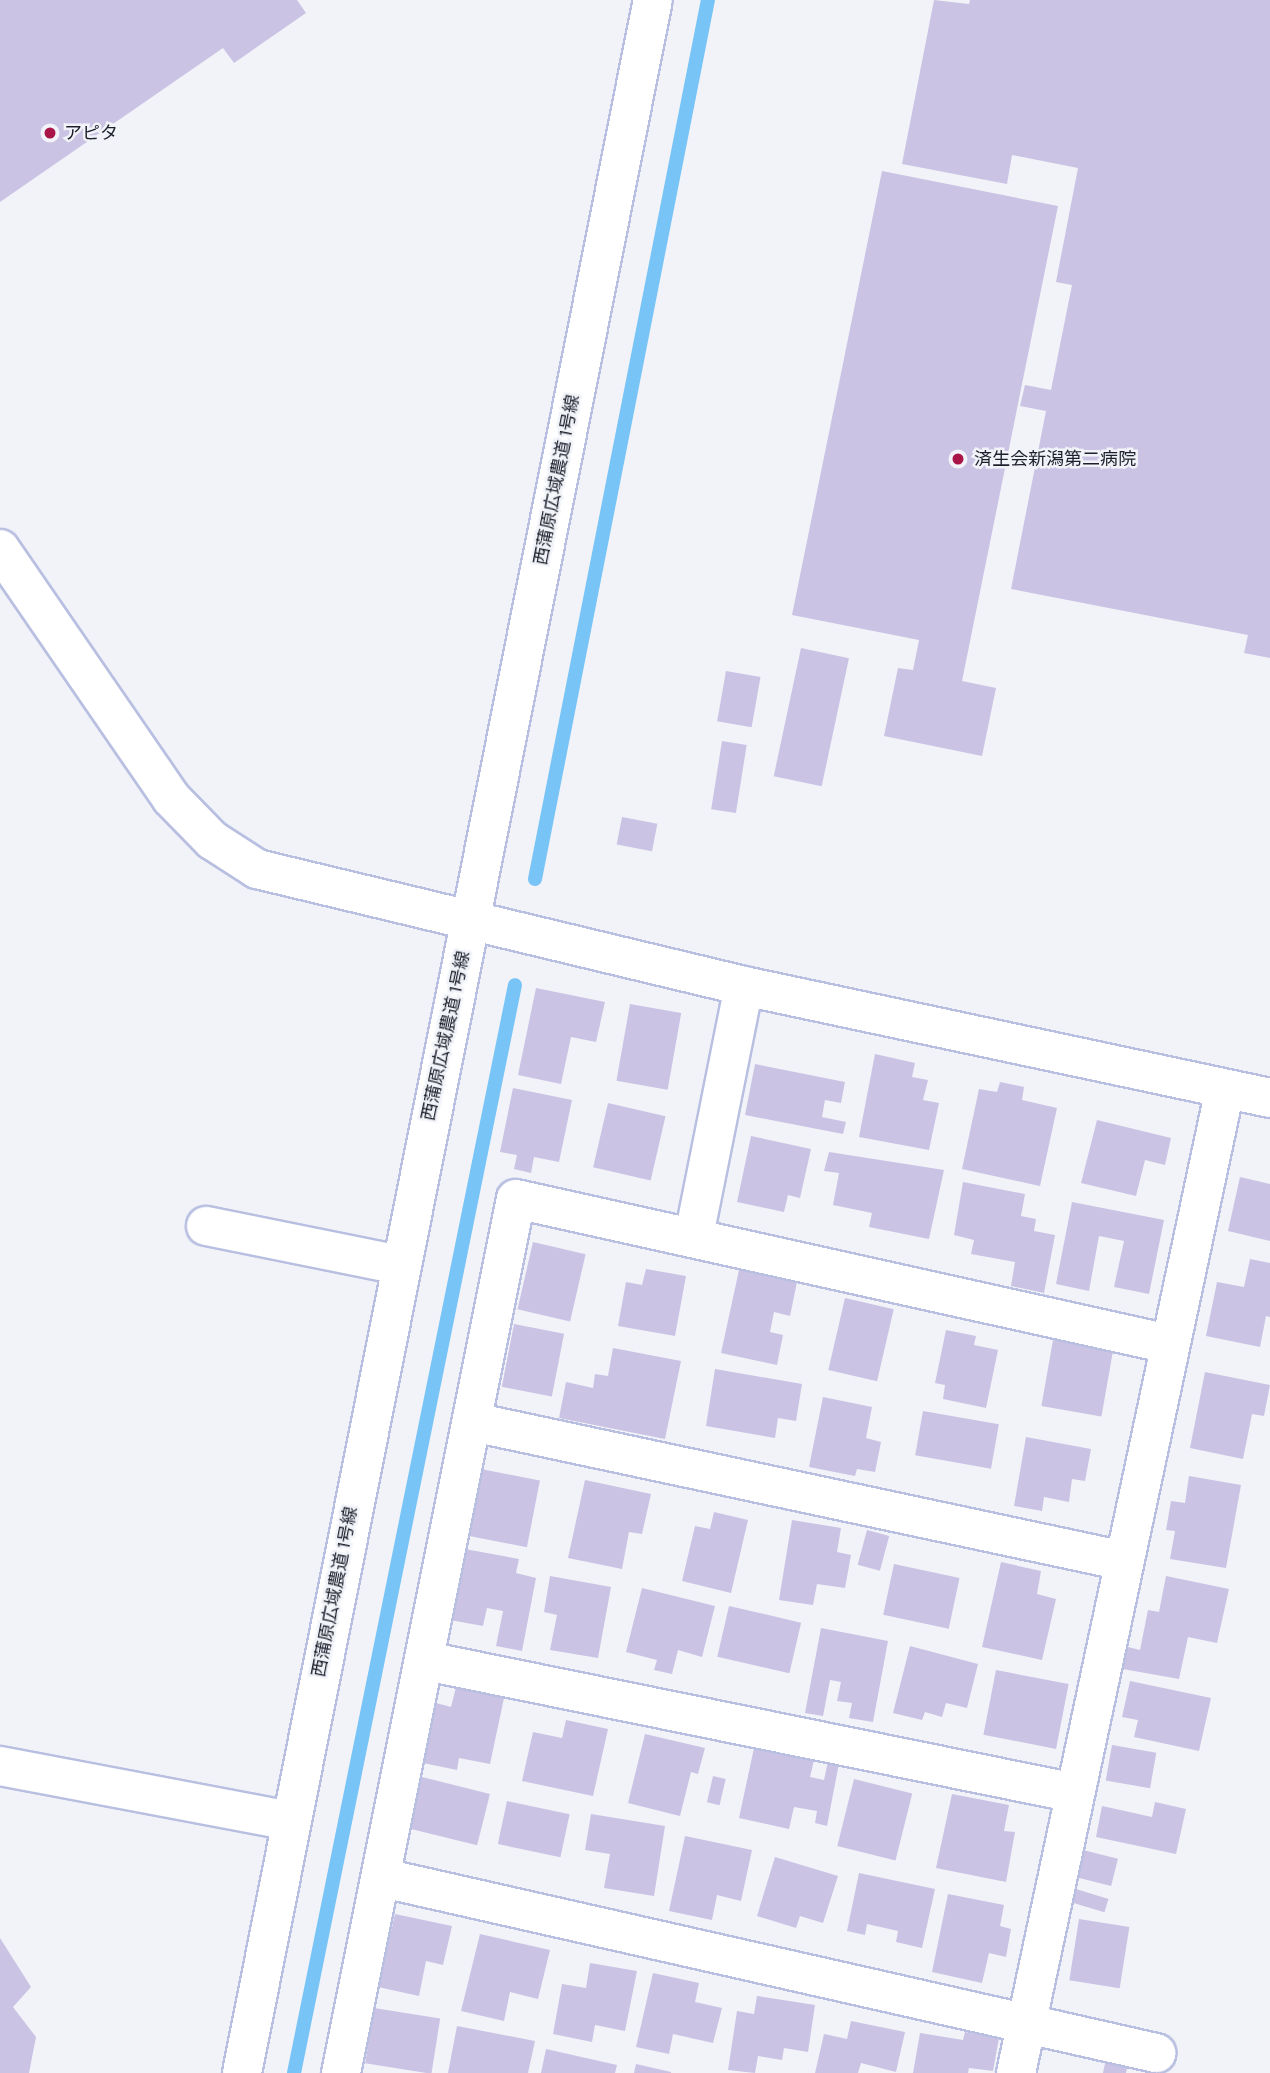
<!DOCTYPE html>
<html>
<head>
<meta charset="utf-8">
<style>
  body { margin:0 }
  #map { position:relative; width:1270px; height:2073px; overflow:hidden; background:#f1f3f9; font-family:"DM Sans","Noto Sans JP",sans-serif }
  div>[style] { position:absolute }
  .stream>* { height:14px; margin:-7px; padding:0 7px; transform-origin:7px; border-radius:7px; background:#78c4f6 }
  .building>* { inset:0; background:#cac3e4; transform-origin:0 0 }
  .roads { filter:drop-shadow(2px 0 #b8bfe0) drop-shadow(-2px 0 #b8bfe0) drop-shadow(0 2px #b8bfe0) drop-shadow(0 -2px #b8bfe0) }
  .minor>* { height:38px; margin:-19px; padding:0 19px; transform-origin:19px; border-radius:19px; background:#fff }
  .tertiary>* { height:38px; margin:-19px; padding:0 19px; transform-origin:19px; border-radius:19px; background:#fff }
  .dots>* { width:19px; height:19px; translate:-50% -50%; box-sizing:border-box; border:4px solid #f1f3f9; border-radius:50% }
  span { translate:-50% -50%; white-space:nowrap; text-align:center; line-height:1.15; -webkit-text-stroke:5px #f1f3f9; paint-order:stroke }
  .poi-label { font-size:18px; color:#1d202c }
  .left { translate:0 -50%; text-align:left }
  .street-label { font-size:18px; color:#1d202c }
</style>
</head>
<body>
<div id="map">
  <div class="stream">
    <i style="left:535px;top:879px;width:896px;rotate:-78.87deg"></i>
    <i style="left:294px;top:2073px;width:1110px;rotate:-78.52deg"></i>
  </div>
  <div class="building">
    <i style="clip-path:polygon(0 0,297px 0,306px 13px,234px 63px,223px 48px,0 202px)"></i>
    <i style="clip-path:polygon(934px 0,969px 4px,970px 0,1270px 0,1270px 658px,1244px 653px,1248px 635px,1011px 589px,1046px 411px,1020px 406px,1025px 385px,1051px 390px,1072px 285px,1056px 282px,1078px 168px,1012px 155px,1007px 184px,902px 164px)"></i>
    <i style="clip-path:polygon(882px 171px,1058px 206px,962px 681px,996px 688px,982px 756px,884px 736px,898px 668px,913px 670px,919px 640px,792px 615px)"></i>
    <i style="left:801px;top:648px;width:49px;height:131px;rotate:12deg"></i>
    <i style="left:726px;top:671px;width:35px;height:51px;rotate:10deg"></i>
    <i style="left:722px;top:741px;width:25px;height:69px;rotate:9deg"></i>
    <i style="left:622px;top:817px;width:36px;height:28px;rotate:11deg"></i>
    <i style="clip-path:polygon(536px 988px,605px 1002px,596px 1042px,571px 1037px,561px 1084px,518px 1075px)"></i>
    <i style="left:630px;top:1004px;width:52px;height:78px;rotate:10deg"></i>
    <i style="clip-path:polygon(875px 1054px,915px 1063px,912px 1077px,928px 1080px,923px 1100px,939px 1103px,929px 1150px,859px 1137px)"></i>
    <i style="clip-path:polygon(755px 1064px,845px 1082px,841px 1103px,825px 1100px,822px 1117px,846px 1122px,843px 1134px,745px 1115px)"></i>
    <i style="clip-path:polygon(1000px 1082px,1024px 1087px,1022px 1100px,1057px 1108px,1040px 1186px,962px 1169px,979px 1089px,997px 1092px)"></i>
    <i style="clip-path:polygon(513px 1088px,572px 1100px,559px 1162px,534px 1157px,531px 1173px,514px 1169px,517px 1155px,500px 1152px)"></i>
    <i style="left:608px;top:1103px;width:59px;height:66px;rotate:13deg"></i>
    <i style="clip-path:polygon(1097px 1120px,1171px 1138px,1165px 1165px,1145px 1160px,1136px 1196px,1081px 1183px)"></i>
    <i style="clip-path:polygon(751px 1136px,811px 1149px,800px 1198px,788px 1195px,784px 1212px,737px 1202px)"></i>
    <i style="clip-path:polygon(829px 1152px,944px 1170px,929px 1239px,869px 1227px,872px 1213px,833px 1205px,839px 1173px,824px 1171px)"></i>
    <i style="clip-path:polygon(1240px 1177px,1270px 1184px,1270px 1241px,1228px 1231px)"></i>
    <i style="clip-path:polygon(963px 1182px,1025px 1194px,1021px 1216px,1036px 1219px,1034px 1231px,1055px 1235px,1044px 1293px,1011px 1286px,1015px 1262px,971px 1254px,974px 1240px,954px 1235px)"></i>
    <i style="clip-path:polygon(1072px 1202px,1164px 1220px,1149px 1294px,1114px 1287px,1124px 1241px,1099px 1236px,1089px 1291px,1056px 1284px)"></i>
    <i style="left:533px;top:1242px;width:54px;height:69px;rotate:13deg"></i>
    <i style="clip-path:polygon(1250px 1259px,1270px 1263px,1270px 1317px,1266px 1316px,1260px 1347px,1206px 1336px,1217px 1282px,1244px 1287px)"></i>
    <i style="clip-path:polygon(646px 1269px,686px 1276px,675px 1336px,618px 1326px,626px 1282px,642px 1285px)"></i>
    <i style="clip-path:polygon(739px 1270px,797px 1282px,790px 1316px,774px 1312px,770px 1332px,783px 1335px,777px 1365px,721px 1353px)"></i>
    <i style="left:845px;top:1298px;width:50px;height:74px;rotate:13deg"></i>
    <i style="left:514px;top:1324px;width:51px;height:64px;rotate:11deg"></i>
    <i style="clip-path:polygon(946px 1330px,976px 1336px,974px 1345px,998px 1350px,986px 1408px,943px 1399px,945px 1385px,935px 1383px)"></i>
    <i style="left:1053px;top:1340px;width:61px;height:67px;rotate:10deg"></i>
    <i style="clip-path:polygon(613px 1348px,681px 1361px,665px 1439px,559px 1418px,566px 1382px,593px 1388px,595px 1374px,608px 1376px)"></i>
    <i style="clip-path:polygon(715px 1369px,802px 1384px,796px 1421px,778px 1418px,775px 1438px,706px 1426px)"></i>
    <i style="clip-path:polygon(1205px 1372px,1270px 1385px,1264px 1416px,1252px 1414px,1243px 1459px,1190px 1448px)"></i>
    <i style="clip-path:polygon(823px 1397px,872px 1407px,866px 1438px,881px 1442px,875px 1472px,857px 1469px,855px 1476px,809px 1467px)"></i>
    <i style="left:923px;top:1411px;width:77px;height:45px;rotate:10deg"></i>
    <i style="clip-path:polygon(1026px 1437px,1091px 1449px,1085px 1481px,1072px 1479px,1069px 1502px,1044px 1497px,1042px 1511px,1014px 1506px)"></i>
    <i style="left:481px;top:1469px;width:60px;height:68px;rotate:11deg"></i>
    <i style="clip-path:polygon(1189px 1476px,1241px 1485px,1226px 1568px,1170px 1559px,1175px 1531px,1166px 1530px,1171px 1501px,1185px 1503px)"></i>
    <i style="clip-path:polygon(585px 1480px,651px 1494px,642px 1534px,629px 1532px,622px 1569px,568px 1558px)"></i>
    <i style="clip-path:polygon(714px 1512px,748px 1520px,731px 1593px,682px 1581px,695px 1526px,710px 1529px)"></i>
    <i style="clip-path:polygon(792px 1520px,841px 1528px,837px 1552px,851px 1555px,845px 1588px,817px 1584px,813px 1605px,779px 1600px)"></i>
    <i style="left:867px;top:1530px;width:23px;height:36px;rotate:15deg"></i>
    <i style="clip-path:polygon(465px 1549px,519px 1559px,516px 1573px,536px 1578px,522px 1651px,496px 1646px,503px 1611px,487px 1608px,483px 1626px,450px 1620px)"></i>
    <i style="clip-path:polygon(1001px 1562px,1041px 1571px,1037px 1594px,1056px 1599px,1042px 1660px,982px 1647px)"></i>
    <i style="left:894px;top:1564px;width:67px;height:52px;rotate:12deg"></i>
    <i style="clip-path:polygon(550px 1576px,611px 1587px,598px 1658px,550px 1650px,557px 1615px,544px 1612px)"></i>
    <i style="clip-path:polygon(1166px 1576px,1229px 1589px,1217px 1643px,1188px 1637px,1179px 1679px,1123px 1669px,1128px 1647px,1140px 1650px,1148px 1610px,1159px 1612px)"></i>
    <i style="clip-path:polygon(642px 1588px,715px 1606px,702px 1657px,678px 1650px,672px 1674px,654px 1670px,657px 1660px,626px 1652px)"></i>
    <i style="left:729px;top:1606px;width:74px;height:52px;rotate:13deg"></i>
    <i style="clip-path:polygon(821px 1628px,888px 1641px,873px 1722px,849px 1718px,852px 1703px,837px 1701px,841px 1682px,830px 1680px,823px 1716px,805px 1713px)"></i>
    <i style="clip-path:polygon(910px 1646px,978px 1664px,967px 1708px,946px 1703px,942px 1717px,925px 1712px,922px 1720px,893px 1713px)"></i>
    <i style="left:996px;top:1670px;width:74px;height:66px;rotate:11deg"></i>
    <i style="clip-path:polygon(1130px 1681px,1211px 1698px,1199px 1751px,1134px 1737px,1138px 1720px,1122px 1717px)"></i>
    <i style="clip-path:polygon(456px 1687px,504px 1698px,490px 1764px,459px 1758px,457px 1770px,423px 1763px,436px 1703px,451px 1707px)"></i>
    <i style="clip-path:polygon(566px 1720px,608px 1729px,593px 1796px,522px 1781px,533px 1732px,562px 1738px)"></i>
    <i style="clip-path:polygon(645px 1734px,705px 1748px,698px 1774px,691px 1772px,680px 1816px,628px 1803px)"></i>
    <i style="left:1112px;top:1745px;width:45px;height:36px;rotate:10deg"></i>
    <i style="clip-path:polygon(754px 1748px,814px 1760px,810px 1777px,824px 1780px,828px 1761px,839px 1763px,827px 1826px,815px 1823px,817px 1811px,794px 1807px,789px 1829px,739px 1818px)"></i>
    <i style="left:713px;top:1776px;width:13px;height:27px;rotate:13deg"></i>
    <i style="left:422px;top:1777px;width:70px;height:53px;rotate:14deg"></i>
    <i style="left:854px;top:1779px;width:60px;height:69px;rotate:14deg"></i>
    <i style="clip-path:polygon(952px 1794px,1009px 1805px,1004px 1831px,1015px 1832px,1006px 1882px,936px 1868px)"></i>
    <i style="left:507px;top:1801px;width:64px;height:44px;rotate:12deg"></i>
    <i style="clip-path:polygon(1155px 1802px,1186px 1809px,1176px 1854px,1096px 1837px,1102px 1806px,1152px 1817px)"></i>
    <i style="clip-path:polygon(591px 1814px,665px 1826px,654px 1896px,604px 1888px,610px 1854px,585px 1850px)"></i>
    <i style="clip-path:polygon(685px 1836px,752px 1850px,741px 1901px,717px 1895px,712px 1920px,669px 1911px)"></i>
    <i style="left:1083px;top:1850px;width:36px;height:28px;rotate:14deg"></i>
    <i style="clip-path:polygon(775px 1857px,838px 1876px,823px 1923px,800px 1916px,796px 1928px,757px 1916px)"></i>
    <i style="clip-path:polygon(859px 1873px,935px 1889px,922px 1948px,896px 1942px,898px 1931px,867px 1924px,865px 1935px,847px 1931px)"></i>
    <i style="left:1076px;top:1889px;width:34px;height:14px;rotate:17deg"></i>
    <i style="clip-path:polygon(948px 1894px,1004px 1905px,1000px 1926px,1011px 1929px,1006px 1957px,989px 1953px,982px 1983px,932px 1972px)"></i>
    <i style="clip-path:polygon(395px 1914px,452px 1926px,443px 1965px,426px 1961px,419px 1996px,378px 1987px)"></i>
    <i style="left:1079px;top:1919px;width:51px;height:62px;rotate:9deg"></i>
    <i style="clip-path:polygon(480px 1934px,550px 1950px,538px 1999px,510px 1992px,504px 2021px,461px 2011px)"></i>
    <i style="clip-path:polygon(0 1938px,31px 1987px,13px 2007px,36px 2037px,29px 2073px,0 2073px)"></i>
    <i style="clip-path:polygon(590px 1963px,637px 1971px,625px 2031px,595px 2025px,592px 2042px,553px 2034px,562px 1984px,586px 1988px)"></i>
    <i style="clip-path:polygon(653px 1973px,699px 1983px,695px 2002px,722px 2008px,713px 2043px,673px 2034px,669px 2054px,636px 2047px)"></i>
    <i style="clip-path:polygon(757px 1996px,815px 2005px,808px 2052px,784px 2048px,782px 2060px,758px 2056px,755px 2073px,728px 2070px,737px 2011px,754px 2014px)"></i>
    <i style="left:374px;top:2008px;width:67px;height:56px;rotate:9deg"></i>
    <i style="clip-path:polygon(851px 2021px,905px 2032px,896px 2072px,861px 2063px,858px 2073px,815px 2073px,824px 2034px,847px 2039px)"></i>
    <i style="clip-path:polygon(457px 2026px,535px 2041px,528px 2073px,448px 2073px)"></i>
    <i style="clip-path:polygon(965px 2032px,999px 2038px,993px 2071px,969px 2068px,968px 2073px,913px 2073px,920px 2033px,963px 2040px)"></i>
    <i style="clip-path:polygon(546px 2049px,617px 2065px,615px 2073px,541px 2073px)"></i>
    <i style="clip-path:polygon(1106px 2059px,1128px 2063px,1126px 2073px,1103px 2073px)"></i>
    <i style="clip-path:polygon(636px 2064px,671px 2072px,671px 2073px,634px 2073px)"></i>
  </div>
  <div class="roads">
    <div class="minor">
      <i style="left:206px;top:1226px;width:197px;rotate:11.4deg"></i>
      <i style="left:694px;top:1236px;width:255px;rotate:-78.7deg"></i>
      <i style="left:473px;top:1422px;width:666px;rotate:12.05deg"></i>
      <i style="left:426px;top:1661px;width:662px;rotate:11.5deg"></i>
      <i style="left:383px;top:1878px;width:793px;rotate:12.76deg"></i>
      <i style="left:341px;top:2073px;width:891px;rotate:-78.68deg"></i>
      <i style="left:516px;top:1199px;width:669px;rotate:12.52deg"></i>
      <i style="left:1016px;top:2073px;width:1006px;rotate:-78.01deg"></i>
    </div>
    <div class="tertiary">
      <i style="left:0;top:549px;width:302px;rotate:55.5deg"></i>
      <i style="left:171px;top:798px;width:59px;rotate:45.7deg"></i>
      <i style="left:212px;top:840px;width:54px;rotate:32.8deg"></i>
      <i style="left:257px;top:869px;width:501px;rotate:13.51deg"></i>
      <i style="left:744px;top:986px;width:538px;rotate:12.02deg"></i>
      <i style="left:0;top:1766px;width:295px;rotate:10.7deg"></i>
      <i style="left:242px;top:2073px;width:2113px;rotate:-78.79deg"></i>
    </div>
  </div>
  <div class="dots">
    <i style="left:50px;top:133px;background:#a91547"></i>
    <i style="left:958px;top:459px;background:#a91547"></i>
  </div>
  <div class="poi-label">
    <span class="left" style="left:64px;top:133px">アピタ</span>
    <span class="left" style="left:974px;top:459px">済生会新潟第二病院</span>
  </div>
  <div class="street-label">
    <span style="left:557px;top:480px;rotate:-79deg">西蒲原広域農道 1号線</span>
    <span style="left:446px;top:1036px;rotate:-78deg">西蒲原広域農道 1号線</span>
    <span style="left:335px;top:1592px;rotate:-79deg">西蒲原広域農道 1号線</span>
  </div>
</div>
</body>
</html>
